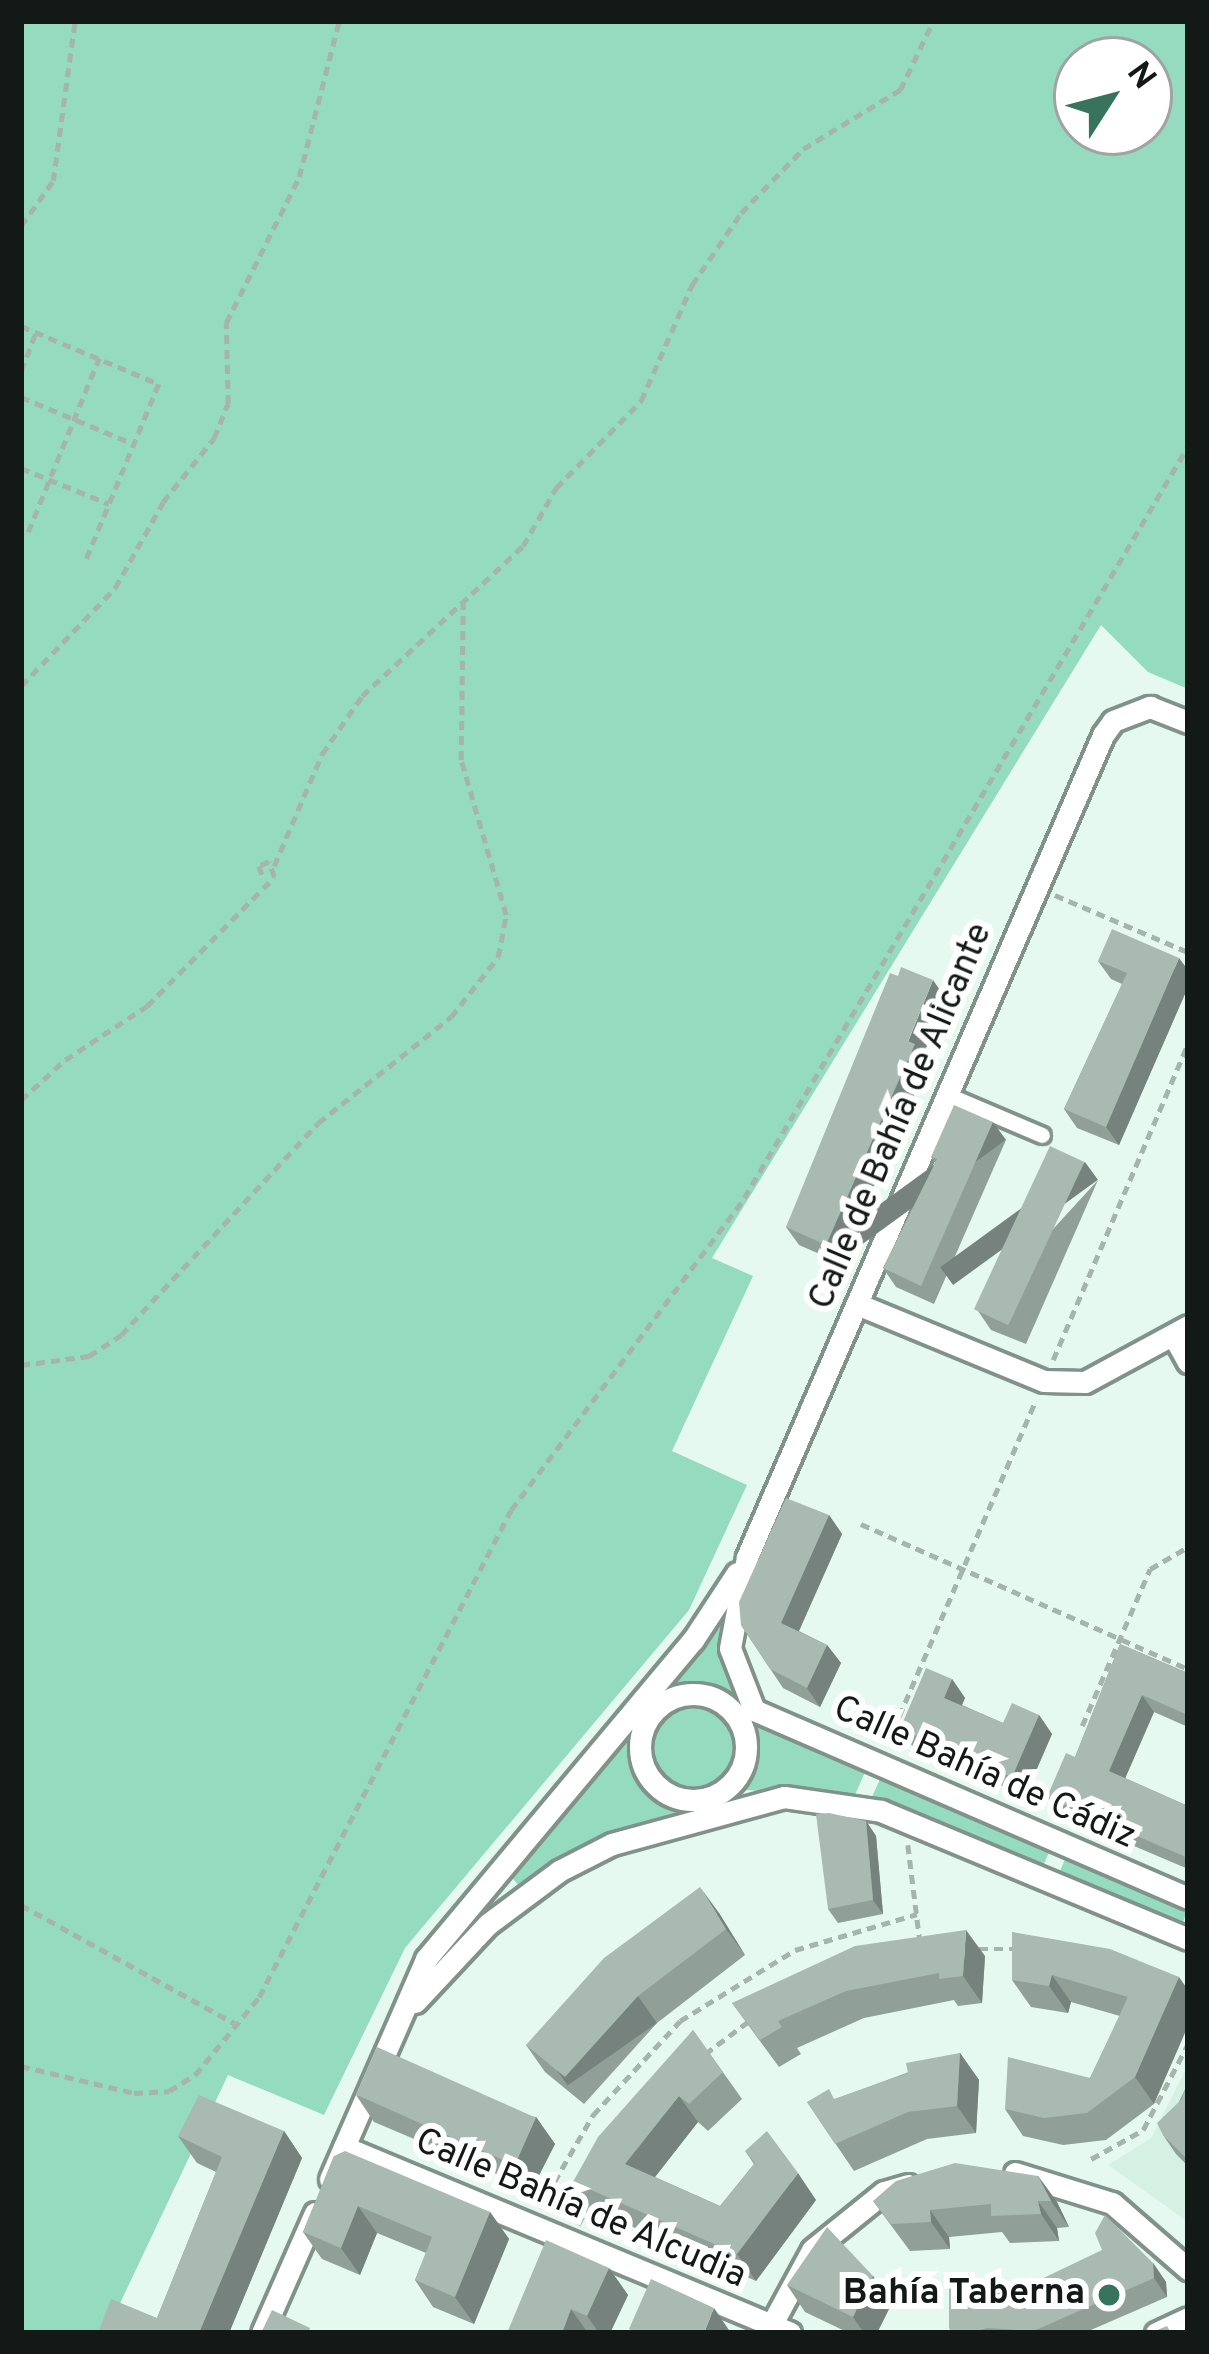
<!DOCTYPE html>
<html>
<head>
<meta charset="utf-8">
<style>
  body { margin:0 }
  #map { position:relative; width:1209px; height:2354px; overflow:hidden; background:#e6f9f1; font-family:Overpass,sans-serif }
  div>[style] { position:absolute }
  .built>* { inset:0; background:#d5f1e4 }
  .green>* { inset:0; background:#95dbbf; transform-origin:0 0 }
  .round { border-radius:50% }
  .path>* { height:4.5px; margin-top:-2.25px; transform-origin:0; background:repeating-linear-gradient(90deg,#a5b4ad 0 9px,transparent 0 15px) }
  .roads { filter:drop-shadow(3px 0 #80928a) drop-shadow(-3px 0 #80928a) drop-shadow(0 3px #80928a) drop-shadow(0 -3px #80928a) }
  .pedestrian>* { height:15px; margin:-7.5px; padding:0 7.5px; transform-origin:7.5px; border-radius:7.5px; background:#fff }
  .minor>* { height:21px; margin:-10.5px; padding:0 10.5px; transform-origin:10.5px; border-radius:10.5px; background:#fff }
  .minor>.ring { margin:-10.5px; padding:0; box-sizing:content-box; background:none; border:21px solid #fff; border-radius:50% }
  .wall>* { inset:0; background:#90a099 }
  .shaded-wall>* { inset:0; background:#76827d; transform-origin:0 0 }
  .building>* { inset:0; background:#a8bab2; transform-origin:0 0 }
  .dots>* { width:33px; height:33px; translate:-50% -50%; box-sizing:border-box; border:6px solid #fff; border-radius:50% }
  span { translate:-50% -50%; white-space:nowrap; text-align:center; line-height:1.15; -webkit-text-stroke:12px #fff; paint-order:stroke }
  .street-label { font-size:36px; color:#121916 }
  .poi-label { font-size:36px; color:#121916; font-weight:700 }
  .right { translate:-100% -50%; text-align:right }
  .frame { position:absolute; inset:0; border:24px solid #121916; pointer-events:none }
  .north { position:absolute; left:1053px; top:36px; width:120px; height:120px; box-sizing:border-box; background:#fff; border:3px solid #a0a3a2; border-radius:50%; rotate:54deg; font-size:33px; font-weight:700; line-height:48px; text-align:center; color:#121916 }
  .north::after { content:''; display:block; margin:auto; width:42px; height:54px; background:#38735d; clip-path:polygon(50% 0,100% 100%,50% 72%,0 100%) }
</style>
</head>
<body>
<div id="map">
  <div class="built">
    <i style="clip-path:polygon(1188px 2065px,1188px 2222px,1108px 2165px,1151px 2138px)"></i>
  </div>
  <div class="green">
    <i style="clip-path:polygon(evenodd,21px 21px,1188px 21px,1188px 689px,1148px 672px,1101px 625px,712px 1258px,753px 1276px,672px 1451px,747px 1485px,689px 1610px,405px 1948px,324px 2115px,228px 2075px,106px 2333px,21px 2333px,21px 21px,1077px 60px,1149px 60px,1149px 132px,1077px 132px,1077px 60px)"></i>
    <i style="clip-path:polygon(713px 1621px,722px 1624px,734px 1695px,673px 1690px,669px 1684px)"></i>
    <i class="round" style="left:646px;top:1700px;width:94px;height:94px"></i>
    <i style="clip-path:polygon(755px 1724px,866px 1770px,854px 1797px,744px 1790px)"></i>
    <i style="clip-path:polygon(634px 1727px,644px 1781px,682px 1812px,613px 1835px,522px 1889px,503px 1868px)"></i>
    <i style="clip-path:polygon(881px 1777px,1050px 1850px,1044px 1864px,871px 1799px)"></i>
    <i style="left:1066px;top:1857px;width:133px;height:17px;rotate:23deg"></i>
  </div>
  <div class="path">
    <i style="left:21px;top:226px;width:55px;rotate:-54.6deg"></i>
    <i style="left:53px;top:181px;width:162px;rotate:-82.2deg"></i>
    <i style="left:21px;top:326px;width:150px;rotate:22.8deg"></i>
    <i style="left:159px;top:384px;width:191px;rotate:112.5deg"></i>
    <i style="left:21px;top:371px;width:42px;rotate:-69deg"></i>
    <i style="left:21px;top:397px;width:122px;rotate:22.6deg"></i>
    <i style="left:21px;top:468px;width:95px;rotate:22.2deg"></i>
    <i style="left:28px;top:532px;width:188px;rotate:-67.8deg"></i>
    <i style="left:21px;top:568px;width:5px;rotate:90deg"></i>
    <i style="left:21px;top:686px;width:136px;rotate:-46.2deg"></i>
    <i style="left:115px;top:588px;width:98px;rotate:-60.8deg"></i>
    <i style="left:163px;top:502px;width:82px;rotate:-51.4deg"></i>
    <i style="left:214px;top:438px;width:37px;rotate:-68deg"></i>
    <i style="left:228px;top:404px;width:81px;rotate:-91.4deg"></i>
    <i style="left:226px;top:323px;width:163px;rotate:-63.4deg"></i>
    <i style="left:299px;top:177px;width:161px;rotate:-75.6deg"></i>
    <i style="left:274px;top:866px;width:122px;rotate:-66.8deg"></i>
    <i style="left:322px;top:754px;width:70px;rotate:-55.4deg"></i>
    <i style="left:362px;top:696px;width:220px;rotate:-43deg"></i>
    <i style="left:523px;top:546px;width:67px;rotate:-60.4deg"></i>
    <i style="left:556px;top:488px;width:122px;rotate:-45.7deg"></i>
    <i style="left:641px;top:401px;width:127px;rotate:-66.3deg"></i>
    <i style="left:692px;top:285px;width:87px;rotate:-55.8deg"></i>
    <i style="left:741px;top:213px;width:89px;rotate:-45.9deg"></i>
    <i style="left:803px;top:149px;width:114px;rotate:-31.3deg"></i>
    <i style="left:900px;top:90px;width:76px;rotate:-64.4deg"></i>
    <i style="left:1055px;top:895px;width:145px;rotate:23.2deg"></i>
    <i style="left:21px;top:1100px;width:59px;rotate:-42.3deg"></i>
    <i style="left:65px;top:1060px;width:98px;rotate:-33.4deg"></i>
    <i style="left:147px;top:1006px;width:181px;rotate:-45.4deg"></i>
    <i style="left:274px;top:877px;width:16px;rotate:-108deg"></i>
    <i style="left:269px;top:862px;width:11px;rotate:158deg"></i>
    <i style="left:259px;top:866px;width:15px;rotate:70deg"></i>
    <i style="left:1053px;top:1360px;width:344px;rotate:-66.9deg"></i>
    <i style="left:21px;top:1365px;width:69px;rotate:-7.5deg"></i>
    <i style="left:89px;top:1356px;width:38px;rotate:-33deg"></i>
    <i style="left:121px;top:1335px;width:289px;rotate:-47.1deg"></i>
    <i style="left:318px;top:1123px;width:170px;rotate:-38.6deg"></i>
    <i style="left:451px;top:1017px;width:76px;rotate:-51.9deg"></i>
    <i style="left:498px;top:957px;width:43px;rotate:-79.2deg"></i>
    <i style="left:506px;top:915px;width:161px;rotate:-106.2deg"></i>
    <i style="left:461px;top:760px;width:159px;rotate:-89.3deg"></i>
    <i style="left:861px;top:1524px;width:358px;rotate:23.9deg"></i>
    <i style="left:1082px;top:1726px;width:171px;rotate:-66.6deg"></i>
    <i style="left:1150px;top:1569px;width:44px;rotate:-30.1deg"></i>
    <i style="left:887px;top:1744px;width:373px;rotate:-66.6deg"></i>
    <i style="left:908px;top:1845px;width:97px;rotate:82.9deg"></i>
    <i style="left:21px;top:1905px;width:244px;rotate:29deg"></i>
    <i style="left:979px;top:1949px;width:37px"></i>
    <i style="left:705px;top:2054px;width:55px;rotate:-36.9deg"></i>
    <i style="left:21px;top:2066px;width:116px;rotate:13.4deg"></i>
    <i style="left:134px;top:2093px;width:35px;rotate:-3deg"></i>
    <i style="left:169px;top:2091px;width:31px;rotate:-32deg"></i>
    <i style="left:195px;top:2075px;width:101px;rotate:-50.6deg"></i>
    <i style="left:259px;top:1997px;width:548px;rotate:-62.64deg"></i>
    <i style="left:511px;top:1510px;width:389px;rotate:-53.2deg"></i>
    <i style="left:744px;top:1198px;width:873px;rotate:-59.44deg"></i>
    <i style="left:1091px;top:2159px;width:60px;rotate:-29.1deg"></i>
    <i style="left:1143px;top:2130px;width:97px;rotate:-62.4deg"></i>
    <i style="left:539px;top:2208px;width:108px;rotate:-59.9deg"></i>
    <i style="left:593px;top:2115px;width:128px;rotate:-47.2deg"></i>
    <i style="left:680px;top:2021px;width:135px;rotate:-31.7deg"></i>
    <i style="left:795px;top:1950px;width:127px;rotate:-16.4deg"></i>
    <i style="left:578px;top:2225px;width:25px;rotate:-63deg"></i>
  </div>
  <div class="roads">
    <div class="pedestrian">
      <i style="left:948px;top:1095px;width:102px;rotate:23.1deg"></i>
    </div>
    <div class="minor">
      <i style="left:857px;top:1304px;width:202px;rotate:22.4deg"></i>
      <i style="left:1044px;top:1381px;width:41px;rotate:1.4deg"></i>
      <i style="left:1085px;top:1382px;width:117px;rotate:-28.5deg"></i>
      <i style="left:1173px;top:1335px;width:31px;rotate:61deg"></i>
      <i class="ring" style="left:640px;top:1694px;width:85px;height:85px"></i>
      <i style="left:754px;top:1710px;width:66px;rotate:-111.2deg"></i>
      <i style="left:730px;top:1648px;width:93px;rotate:-79.4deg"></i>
      <i style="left:747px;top:1557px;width:896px;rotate:-66.58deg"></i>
      <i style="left:1103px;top:735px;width:17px;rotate:-54deg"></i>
      <i style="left:1113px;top:721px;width:40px;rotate:-21deg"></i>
      <i style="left:1150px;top:707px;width:41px;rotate:21.5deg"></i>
      <i style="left:754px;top:1710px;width:473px;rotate:23.4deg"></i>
      <i style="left:415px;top:2002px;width:107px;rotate:-46.9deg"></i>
      <i style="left:488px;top:1924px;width:89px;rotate:-36.7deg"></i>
      <i style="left:559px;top:1871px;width:59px;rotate:-27deg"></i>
      <i style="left:612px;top:1844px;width:178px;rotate:-15.3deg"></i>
      <i style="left:784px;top:1797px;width:98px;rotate:8.2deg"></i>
      <i style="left:881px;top:1811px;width:333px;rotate:22.6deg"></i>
      <i style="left:344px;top:2147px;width:483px;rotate:22.6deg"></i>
      <i style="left:1015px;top:2173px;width:102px;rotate:17.2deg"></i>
      <i style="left:1112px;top:2203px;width:101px;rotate:41deg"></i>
      <i style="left:330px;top:2179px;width:240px;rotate:-66.4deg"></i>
      <i style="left:426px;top:1959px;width:416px;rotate:-50.1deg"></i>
      <i style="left:693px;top:1640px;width:80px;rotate:-56.7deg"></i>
      <i style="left:262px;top:2333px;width:131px;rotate:-66.2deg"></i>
      <i style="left:767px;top:2333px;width:94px;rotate:-61.5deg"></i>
      <i style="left:812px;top:2250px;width:92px;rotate:-38.9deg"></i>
      <i style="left:884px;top:2192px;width:25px;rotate:-16deg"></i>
      <i style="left:1156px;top:2333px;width:35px;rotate:-25deg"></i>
    </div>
  </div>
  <div class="wall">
    <i style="clip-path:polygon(1098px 961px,1188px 970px,1188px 987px,1119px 1145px,1077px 1128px,1064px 1109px,1122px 984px,1111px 979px)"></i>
    <i style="clip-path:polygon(946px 999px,923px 1055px,928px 1063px,840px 1263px,799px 1245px,786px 1227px)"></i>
    <i style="clip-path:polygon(1006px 1140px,934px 1304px,896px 1287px,883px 1268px,935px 1162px,931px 1157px)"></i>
    <i style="clip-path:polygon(1098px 1180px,1026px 1344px,991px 1330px,978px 1311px)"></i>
    <i style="clip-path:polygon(829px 1515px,842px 1534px,799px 1631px,827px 1645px,841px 1663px,820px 1707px,783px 1688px,741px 1625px)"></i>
    <i style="clip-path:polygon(1120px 1644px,1188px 1673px,1188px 1727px,1154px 1712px,1125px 1778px,1188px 1806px,1188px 1869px,1059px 1814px,1047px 1797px,1075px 1757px)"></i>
    <i style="clip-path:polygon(952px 1679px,965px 1698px,962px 1705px,1003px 1723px,1039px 1715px,1052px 1734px,1025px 1796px,913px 1747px,900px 1729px)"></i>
    <i style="clip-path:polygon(866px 1821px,876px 1836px,883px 1914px,838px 1923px,828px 1909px)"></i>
    <i style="clip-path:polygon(719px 1913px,745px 1955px,657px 2023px,584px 2104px,545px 2072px,526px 2045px)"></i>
    <i style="clip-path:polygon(1012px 1932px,1179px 1977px,1154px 2104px,1106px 2140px,1063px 2145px,1023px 2136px,1005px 2109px,1090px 2078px,1120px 2016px,1071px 2002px,1068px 2013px,1031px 2007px,1012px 1980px)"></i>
    <i style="clip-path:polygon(985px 1956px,982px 2003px,958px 2006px,954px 2000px,864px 2018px,797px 2048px,801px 2054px,779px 2067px,732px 2003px)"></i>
    <i style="clip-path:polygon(693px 2030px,742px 2099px,708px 2131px,698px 2122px,655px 2177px,720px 2206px,754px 2164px,745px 2151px,816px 2200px,756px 2281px,592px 2209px,573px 2182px)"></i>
    <i style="clip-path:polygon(960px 2053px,979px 2080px,976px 2133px,927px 2139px,854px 2171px,807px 2102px,836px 2099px)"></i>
    <i style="clip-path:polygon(1188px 2083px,1188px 2166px,1176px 2154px,1163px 2135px)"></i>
    <i style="clip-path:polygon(356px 2095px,536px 2117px,555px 2144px,532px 2189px,374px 2122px)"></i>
    <i style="clip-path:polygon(284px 2131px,302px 2158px,229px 2333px,98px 2333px,157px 2318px,216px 2172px,197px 2163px,178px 2136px)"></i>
    <i style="clip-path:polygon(334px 2156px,490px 2212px,509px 2239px,474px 2324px,433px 2307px,415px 2280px,426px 2253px,377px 2233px,360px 2275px,322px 2259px,303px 2232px)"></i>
    <i style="clip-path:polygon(1038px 2176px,1057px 2202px,1069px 2227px,1057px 2228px,1059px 2241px,1010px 2243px,1002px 2232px,949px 2237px,950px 2249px,910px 2251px,873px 2201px)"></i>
    <i style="clip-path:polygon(1153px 2263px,1166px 2282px,1167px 2297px,1084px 2333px,952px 2333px,1014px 2292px)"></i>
    <i style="clip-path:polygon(609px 2268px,628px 2295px,610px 2333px,507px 2333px)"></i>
    <i style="clip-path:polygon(873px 2276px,892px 2303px,877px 2333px,849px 2333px,805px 2312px,787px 2285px)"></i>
  </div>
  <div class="shaded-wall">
    <i style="clip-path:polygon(1179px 958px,1188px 970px,1188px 987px,1119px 1145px,1106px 1127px)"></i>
    <i style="clip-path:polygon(933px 980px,946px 999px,923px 1055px,928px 1063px,840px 1263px,826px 1245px)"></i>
    <i style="left:993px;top:1122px;width:22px;height:179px;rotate:54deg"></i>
    <i style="left:1085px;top:1162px;width:22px;height:179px;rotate:54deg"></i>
    <i style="clip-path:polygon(829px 1515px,842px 1534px,794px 1642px,781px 1623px)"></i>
    <i style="clip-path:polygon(827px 1645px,841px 1663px,820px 1707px,807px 1688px)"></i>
    <i style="clip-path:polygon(952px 1679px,965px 1698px,957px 1716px,944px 1698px)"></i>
    <i style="clip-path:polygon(1142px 1695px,1154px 1712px,1121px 1788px,1109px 1771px)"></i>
    <i style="clip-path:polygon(1039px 1715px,1052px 1734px,1025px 1796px,1012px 1777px)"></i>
    <i style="clip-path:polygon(866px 1821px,876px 1836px,883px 1914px,873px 1900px)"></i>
    <i style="clip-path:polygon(700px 1887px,719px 1913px,745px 1955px,726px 1929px)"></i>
    <i style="clip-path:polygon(966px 1930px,985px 1956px,982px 2003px,963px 1976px)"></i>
    <i style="clip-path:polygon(1052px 1975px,1071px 2002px,1068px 2013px,1049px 1986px)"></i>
    <i style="clip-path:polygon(1179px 1977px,1188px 1990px,1188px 2026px,1154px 2104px,1135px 2077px)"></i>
    <i style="left:638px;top:1996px;width:33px;height:109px;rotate:55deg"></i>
    <i style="clip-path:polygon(960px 2053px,979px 2080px,976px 2133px,957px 2106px)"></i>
    <i style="clip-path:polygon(679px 2096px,698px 2122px,644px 2191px,625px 2164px)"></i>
    <i style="clip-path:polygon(536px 2117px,555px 2144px,532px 2189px,514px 2162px)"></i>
    <i style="clip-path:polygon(284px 2131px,302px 2158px,229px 2333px,199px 2333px)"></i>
    <i style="clip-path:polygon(798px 2173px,816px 2200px,756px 2281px,737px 2254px)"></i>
    <i style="clip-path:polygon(1038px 2176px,1057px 2202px,1069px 2227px,1051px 2201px)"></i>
    <i style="clip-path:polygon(1038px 2201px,1057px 2228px,1059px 2241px,1041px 2214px)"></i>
    <i style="clip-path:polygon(358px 2206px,377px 2233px,360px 2275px,341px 2248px)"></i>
    <i style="clip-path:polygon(930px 2210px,949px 2237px,950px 2249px,931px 2222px)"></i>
    <i style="clip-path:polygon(490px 2212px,509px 2239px,474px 2324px,455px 2297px)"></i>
    <i style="clip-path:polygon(1153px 2263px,1166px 2282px,1167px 2297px,1154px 2278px)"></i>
    <i style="clip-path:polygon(609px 2268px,628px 2295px,610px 2333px,599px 2333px,587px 2316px)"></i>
    <i style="clip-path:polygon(873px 2276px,892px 2303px,877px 2333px,864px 2333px,853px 2317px)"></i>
    <i style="clip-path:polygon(714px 2308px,731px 2333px,704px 2333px)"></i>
    <i style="clip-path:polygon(571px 2309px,588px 2333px,562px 2333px)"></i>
  </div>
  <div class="building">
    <i style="clip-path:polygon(1112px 929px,1179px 958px,1106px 1127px,1064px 1109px,1127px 973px,1098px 961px)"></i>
    <i style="clip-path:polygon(901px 967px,933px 980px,908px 1041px,915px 1044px,826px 1245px,786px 1227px,890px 973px,898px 976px)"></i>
    <i style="clip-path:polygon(954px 1105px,993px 1122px,921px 1286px,883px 1268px,937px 1159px,931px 1157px)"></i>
    <i style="left:1050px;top:1146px;width:38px;height:180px;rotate:25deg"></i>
    <i style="clip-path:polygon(786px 1498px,829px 1515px,781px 1623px,827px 1645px,807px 1688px,770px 1669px,741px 1625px,739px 1602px)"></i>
    <i style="clip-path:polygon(1120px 1644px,1188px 1673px,1188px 1715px,1142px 1695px,1109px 1771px,1188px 1806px,1188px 1858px,1047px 1797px,1066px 1753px,1075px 1757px)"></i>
    <i style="clip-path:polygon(926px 1668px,952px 1679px,944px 1698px,1003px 1723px,1012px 1703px,1039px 1715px,1012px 1777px,900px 1729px)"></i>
    <i style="clip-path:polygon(829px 1813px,866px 1821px,873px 1900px,828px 1909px,816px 1814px)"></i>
    <i style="clip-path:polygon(700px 1887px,726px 1929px,638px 1996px,565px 2077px,526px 2045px,604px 1958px)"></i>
    <i style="clip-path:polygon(966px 1930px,963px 1976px,939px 1979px,939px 1973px,846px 1991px,778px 2021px,782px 2027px,760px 2040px,732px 2003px,855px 1946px)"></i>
    <i style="clip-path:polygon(1012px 1932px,1110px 1949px,1179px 1977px,1135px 2077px,1087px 2113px,1044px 2118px,1005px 2109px,1008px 2057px,1090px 2078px,1128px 1997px,1052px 1975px,1049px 1986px,1012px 1980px)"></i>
    <i style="clip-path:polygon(693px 2030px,723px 2072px,689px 2104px,679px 2096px,625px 2164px,720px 2206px,755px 2163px,745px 2151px,767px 2131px,798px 2173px,737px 2254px,573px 2182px,598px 2137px)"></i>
    <i style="left:377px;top:2047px;width:174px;height:52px;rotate:24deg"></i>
    <i style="clip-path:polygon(960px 2053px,957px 2106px,908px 2112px,835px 2144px,807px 2102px,829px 2089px,834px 2099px,908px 2073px,906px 2063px)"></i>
    <i style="clip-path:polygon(1188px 2083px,1188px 2160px,1163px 2135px,1157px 2123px,1181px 2100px)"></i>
    <i style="clip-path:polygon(199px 2095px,284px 2131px,199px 2333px,98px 2333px,111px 2299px,157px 2318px,222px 2157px,178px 2136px)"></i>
    <i style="clip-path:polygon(345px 2151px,490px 2212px,455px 2297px,415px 2280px,432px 2237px,358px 2206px,341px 2248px,303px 2232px,334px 2156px)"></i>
    <i style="clip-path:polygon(955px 2163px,1038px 2176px,1051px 2201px,1038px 2201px,1041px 2214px,991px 2216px,991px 2204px,930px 2210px,931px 2222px,891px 2224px,873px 2201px,896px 2181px)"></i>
    <i style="clip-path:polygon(1105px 2215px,1153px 2263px,1154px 2278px,1029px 2333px,1017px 2333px,1017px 2330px,987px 2328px,970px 2333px,952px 2333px,949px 2328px,949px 2286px,1006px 2281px,1010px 2294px,1102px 2250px,1095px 2233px)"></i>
    <i style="clip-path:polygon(827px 2227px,873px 2276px,853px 2317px,787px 2285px)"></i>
    <i style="clip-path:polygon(546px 2240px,609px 2268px,587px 2316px,571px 2309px,562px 2333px,507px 2333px)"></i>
    <i style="clip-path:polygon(651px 2279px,714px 2308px,704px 2333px,638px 2333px,629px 2329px)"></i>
    <i style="clip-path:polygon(272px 2310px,310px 2328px,308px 2333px,261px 2333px)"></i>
    <i style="clip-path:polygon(1167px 2326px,1171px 2333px,1150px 2333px)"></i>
  </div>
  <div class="dots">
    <i style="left:1109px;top:2295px;background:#38735d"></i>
  </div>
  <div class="street-label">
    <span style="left:902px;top:1117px;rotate:-67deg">Calle de Bahía de Alicante</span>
    <span style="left:984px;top:1774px;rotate:24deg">Calle Bahía de Cádiz</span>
    <span style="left:580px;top:2210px;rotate:23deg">Calle Bahía de Alcudia</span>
  </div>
  <div class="poi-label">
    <span class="right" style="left:1085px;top:2295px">Bahía Taberna</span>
  </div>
  <div class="frame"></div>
  <div class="north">N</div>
</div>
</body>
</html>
